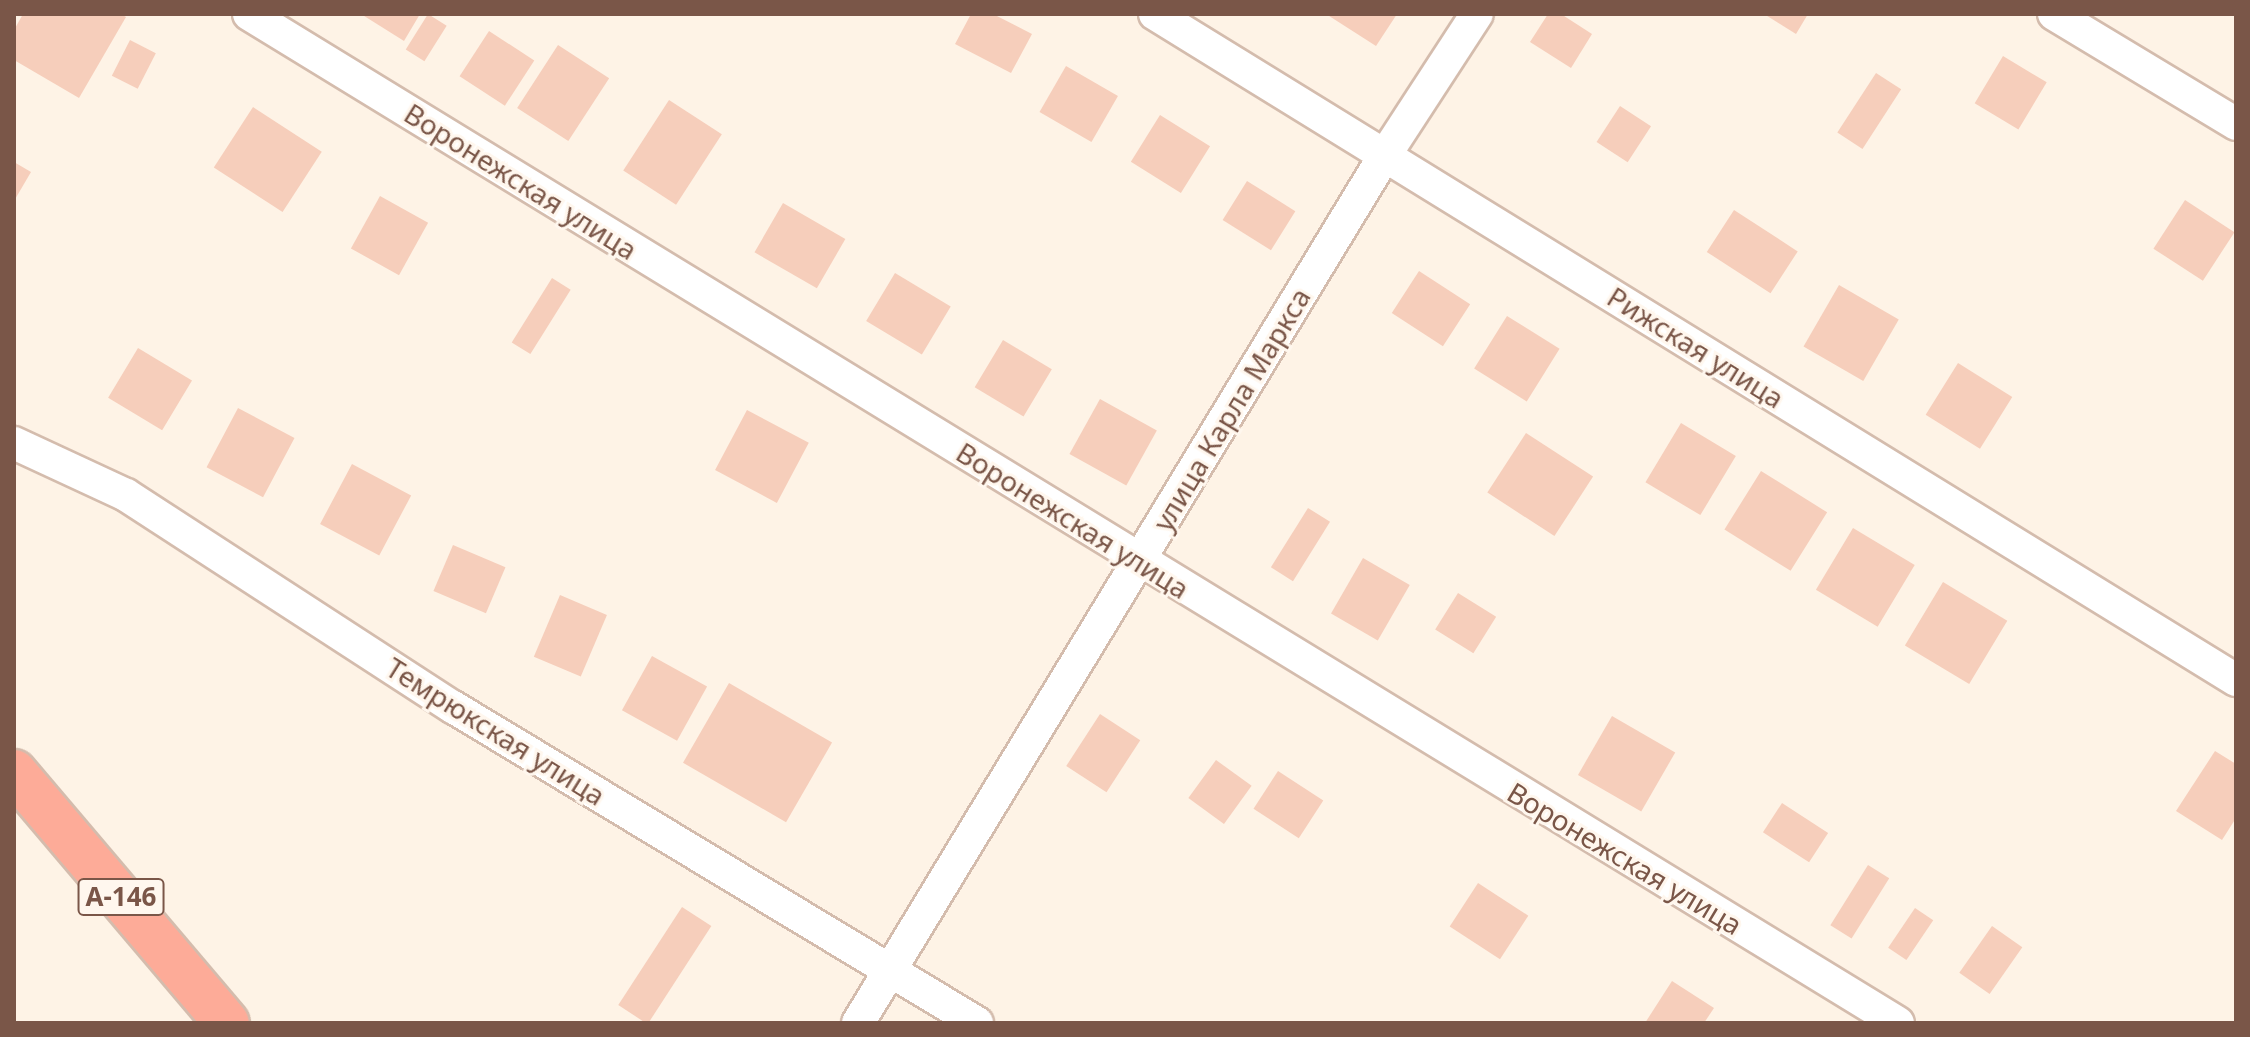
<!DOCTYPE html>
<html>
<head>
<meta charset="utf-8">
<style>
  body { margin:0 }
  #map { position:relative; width:2250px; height:1037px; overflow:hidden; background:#fef3e6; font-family:"Noto Sans",sans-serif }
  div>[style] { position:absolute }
  .building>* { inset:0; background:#f6cebb; transform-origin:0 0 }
  .roads { filter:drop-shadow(2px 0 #d4bcad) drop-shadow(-2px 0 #d4bcad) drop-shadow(0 2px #d4bcad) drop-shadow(0 -2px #d4bcad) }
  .street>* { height:32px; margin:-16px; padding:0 16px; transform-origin:16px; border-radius:16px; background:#fff }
  .highway>* { height:44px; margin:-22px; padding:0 22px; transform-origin:22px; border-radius:22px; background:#fdab98 }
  span { translate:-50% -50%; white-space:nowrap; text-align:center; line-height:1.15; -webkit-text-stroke:6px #fff7ee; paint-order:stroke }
  .shield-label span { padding:2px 6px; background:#fff7ee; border:2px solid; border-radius:6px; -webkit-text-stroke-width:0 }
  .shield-label { font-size:26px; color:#7a5648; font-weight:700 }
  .street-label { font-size:28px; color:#7a5648 }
  .frame { position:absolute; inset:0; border:16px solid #7a5648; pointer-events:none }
</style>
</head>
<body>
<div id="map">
  <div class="building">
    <i style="clip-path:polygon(23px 14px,121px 14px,126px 17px,79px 98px,14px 60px,14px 30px)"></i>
    <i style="clip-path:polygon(361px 14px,420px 14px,404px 41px)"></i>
    <i style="left:428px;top:14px;width:22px;height:42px;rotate:32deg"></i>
    <i style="clip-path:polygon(971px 14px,993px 14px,1032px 34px,1011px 73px,955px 44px)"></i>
    <i style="clip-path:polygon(1326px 14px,1397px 14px,1376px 46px)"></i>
    <i style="clip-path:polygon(1548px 14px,1561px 14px,1592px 34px,1571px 68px,1530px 42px)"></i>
    <i style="clip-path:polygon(1764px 14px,1808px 14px,1796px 34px)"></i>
    <i style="left:489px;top:31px;width:54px;height:54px;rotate:33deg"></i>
    <i style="left:130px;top:40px;width:29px;height:40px;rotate:27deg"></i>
    <i style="left:558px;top:45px;width:61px;height:75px;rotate:33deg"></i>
    <i style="left:2003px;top:56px;width:51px;height:55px;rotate:31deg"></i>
    <i style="left:1066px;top:66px;width:60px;height:53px;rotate:30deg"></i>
    <i style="left:1876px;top:73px;width:30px;height:71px;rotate:33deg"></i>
    <i style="left:669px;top:100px;width:63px;height:84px;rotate:33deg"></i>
    <i style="left:1620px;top:106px;width:37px;height:43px;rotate:33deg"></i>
    <i style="left:253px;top:107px;width:82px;height:72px;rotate:33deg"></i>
    <i style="left:1160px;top:115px;width:59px;height:55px;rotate:32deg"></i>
    <i style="clip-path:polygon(14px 162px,31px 172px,14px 201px)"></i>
    <i style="left:1247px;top:181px;width:57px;height:46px;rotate:32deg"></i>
    <i style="left:380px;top:196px;width:55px;height:60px;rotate:29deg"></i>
    <i style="left:2185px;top:200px;width:59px;height:58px;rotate:33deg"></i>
    <i style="left:783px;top:203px;width:72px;height:57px;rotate:30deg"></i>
    <i style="left:1734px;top:210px;width:76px;height:50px;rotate:33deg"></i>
    <i style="left:1419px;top:271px;width:61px;height:50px;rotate:33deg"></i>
    <i style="left:895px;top:273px;width:65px;height:56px;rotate:31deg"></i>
    <i style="left:552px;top:278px;width:22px;height:76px;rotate:32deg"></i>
    <i style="left:1839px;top:285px;width:69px;height:71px;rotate:30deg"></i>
    <i style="left:1507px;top:316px;width:62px;height:62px;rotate:32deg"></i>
    <i style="left:1003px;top:340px;width:57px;height:55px;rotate:31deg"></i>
    <i style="left:138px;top:348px;width:63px;height:58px;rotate:31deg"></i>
    <i style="left:1958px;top:363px;width:64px;height:61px;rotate:32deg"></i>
    <i style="left:1100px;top:399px;width:65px;height:63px;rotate:29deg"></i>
    <i style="left:238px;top:408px;width:64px;height:67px;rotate:28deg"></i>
    <i style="left:747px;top:410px;width:70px;height:68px;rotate:28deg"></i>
    <i style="left:1681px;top:423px;width:64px;height:69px;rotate:31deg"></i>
    <i style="left:1526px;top:433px;width:80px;height:71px;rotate:33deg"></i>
    <i style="left:352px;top:464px;width:67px;height:68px;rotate:28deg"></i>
    <i style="left:1761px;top:471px;width:78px;height:69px;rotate:32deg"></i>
    <i style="left:1308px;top:508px;width:26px;height:70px;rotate:32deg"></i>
    <i style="left:1853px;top:528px;width:72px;height:72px;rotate:31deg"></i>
    <i style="left:453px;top:545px;width:57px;height:50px;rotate:23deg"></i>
    <i style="left:1363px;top:558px;width:54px;height:64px;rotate:30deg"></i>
    <i style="left:1943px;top:582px;width:75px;height:74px;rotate:31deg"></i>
    <i style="left:1458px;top:593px;width:45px;height:43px;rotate:32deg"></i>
    <i style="left:560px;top:595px;width:51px;height:67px;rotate:23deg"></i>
    <i style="left:652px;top:656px;width:63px;height:62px;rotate:29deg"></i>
    <i style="left:729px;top:683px;width:119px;height:92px;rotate:30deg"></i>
    <i style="left:1100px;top:714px;width:48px;height:62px;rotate:33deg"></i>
    <i style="left:1612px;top:716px;width:73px;height:68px;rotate:30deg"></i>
    <i style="clip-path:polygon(2215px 751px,2236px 764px,2236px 818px,2222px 840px,2176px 811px)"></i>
    <i style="left:1216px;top:760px;width:44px;height:47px;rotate:36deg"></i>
    <i style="left:1278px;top:771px;width:54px;height:45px;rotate:33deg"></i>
    <i style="left:1782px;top:803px;width:55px;height:35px;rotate:33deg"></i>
    <i style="left:1868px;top:865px;width:25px;height:71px;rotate:32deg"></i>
    <i style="left:1478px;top:883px;width:60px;height:52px;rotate:33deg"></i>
    <i style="left:682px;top:907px;width:35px;height:117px;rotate:33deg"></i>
    <i style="left:1915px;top:908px;width:22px;height:48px;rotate:34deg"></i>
    <i style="left:1992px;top:926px;width:37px;height:57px;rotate:35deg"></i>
    <i style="clip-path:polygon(1672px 981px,1714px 1008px,1704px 1023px,1645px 1023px)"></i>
  </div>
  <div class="roads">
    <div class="street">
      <i style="left:249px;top:14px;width:1933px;rotate:31.46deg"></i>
      <i style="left:1155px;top:14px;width:1270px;rotate:31.64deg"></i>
      <i style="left:2054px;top:14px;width:213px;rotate:31.1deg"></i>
      <i style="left:14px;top:443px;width:123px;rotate:24.9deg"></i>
      <i style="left:126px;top:495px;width:390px;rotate:33deg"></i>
      <i style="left:453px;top:707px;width:612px;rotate:31.09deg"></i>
      <i style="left:858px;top:1023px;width:1015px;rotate:-58.74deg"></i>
      <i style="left:1385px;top:155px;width:168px;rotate:-56.9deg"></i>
    </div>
    <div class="highway">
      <i style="left:14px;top:772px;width:329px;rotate:49.7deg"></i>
    </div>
  </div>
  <div class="shield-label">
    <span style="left:121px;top:897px">А-146</span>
  </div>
  <div class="street-label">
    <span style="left:521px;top:181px;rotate:32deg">Воронежская улица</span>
    <span style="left:1696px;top:347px;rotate:32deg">Рижская улица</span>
    <span style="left:1231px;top:409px;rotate:-59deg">улица Карла Маркса</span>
    <span style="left:1073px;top:520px;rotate:32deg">Воронежская улица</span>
    <span style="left:496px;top:731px;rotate:32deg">Темрюкская улица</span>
    <span style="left:1625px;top:858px;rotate:31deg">Воронежская улица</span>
  </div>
  <div class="frame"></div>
</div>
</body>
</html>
